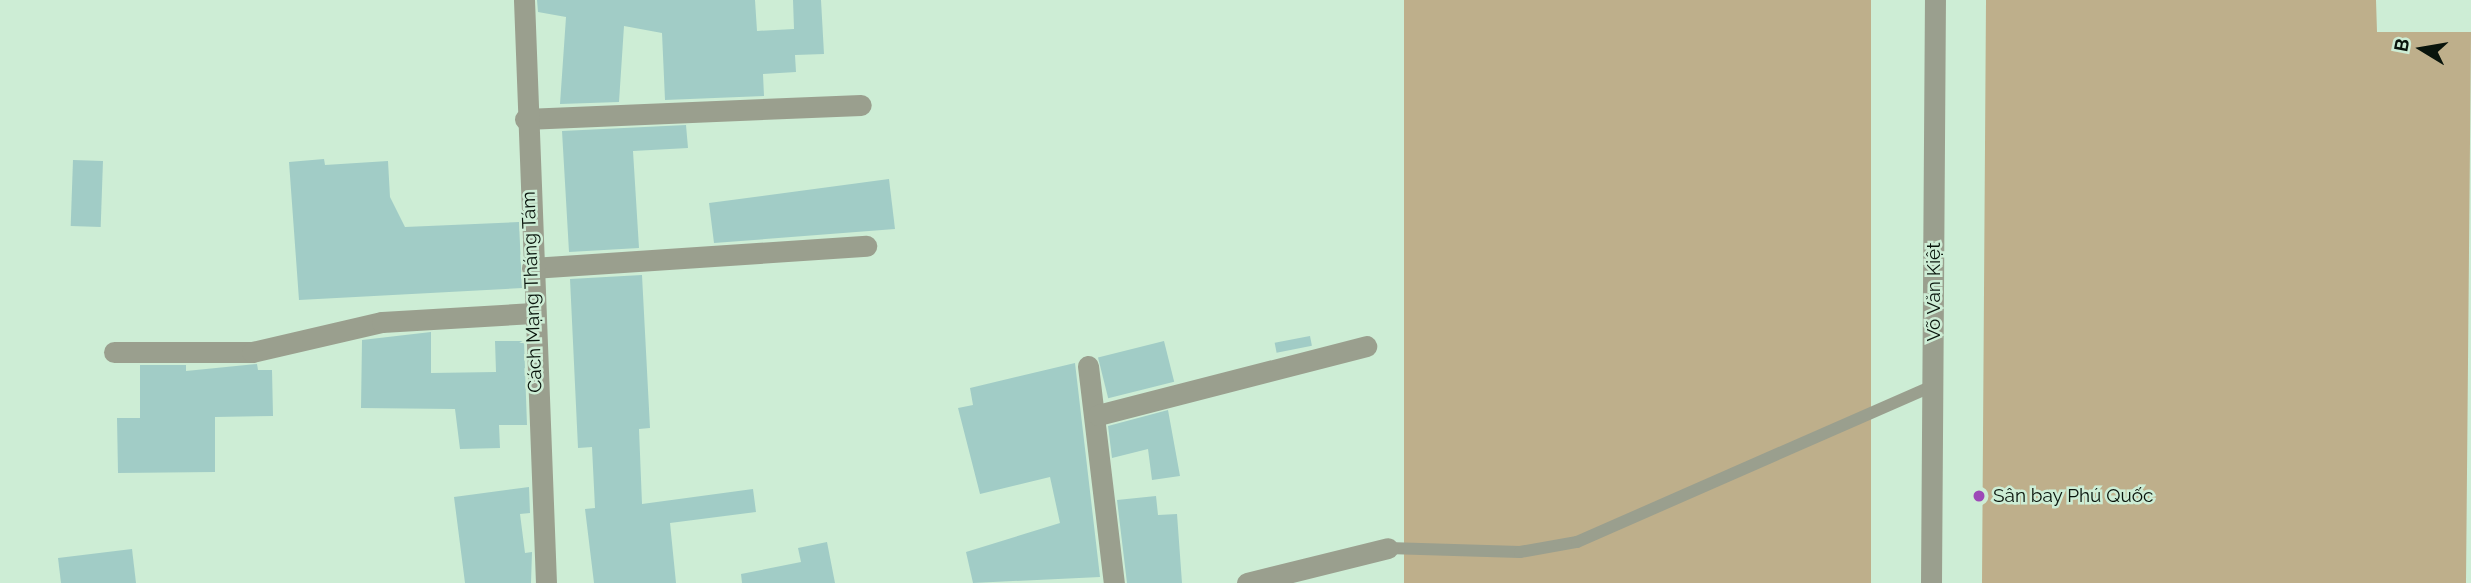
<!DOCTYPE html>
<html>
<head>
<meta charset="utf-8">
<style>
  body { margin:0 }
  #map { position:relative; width:2471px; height:583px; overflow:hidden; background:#cdedd5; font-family:Raleway,sans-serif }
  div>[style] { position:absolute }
  .green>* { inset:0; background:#beaf8b; transform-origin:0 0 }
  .building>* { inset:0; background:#a1ccc6; transform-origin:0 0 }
  .service>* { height:12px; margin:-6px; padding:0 6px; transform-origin:6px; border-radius:6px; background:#9a9f8e }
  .minor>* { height:21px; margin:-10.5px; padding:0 10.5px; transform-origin:10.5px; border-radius:10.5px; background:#9a9f8e }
  .tertiary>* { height:21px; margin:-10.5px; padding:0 10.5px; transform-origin:10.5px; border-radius:10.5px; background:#9a9f8e }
  .dots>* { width:19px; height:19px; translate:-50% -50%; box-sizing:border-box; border:4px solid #cdedd5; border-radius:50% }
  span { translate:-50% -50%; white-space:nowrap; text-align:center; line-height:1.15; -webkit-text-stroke:5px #cdedd5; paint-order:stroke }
  .street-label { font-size:19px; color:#09140c }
  .poi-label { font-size:19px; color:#09140c }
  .left { translate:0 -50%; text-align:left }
  .north { position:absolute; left:2387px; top:14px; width:70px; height:70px; -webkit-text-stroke:5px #cdedd5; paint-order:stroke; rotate:281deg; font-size:19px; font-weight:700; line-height:28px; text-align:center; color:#09140c }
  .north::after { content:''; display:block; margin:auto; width:24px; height:32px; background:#09140c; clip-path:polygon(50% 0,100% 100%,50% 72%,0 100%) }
</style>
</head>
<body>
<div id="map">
  <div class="green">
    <i style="left:1404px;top:0;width:467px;height:583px"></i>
    <i style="clip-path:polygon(1986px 0,2376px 0,2377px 32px,2471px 32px,2466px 583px,1982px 583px)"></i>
  </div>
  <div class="building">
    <i style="clip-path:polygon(537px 0,755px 0,757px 31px,794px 29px,793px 0,821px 0,824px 54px,795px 55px,796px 72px,763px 74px,764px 96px,665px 100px,662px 33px,624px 26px,619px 102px,560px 104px,566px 17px,538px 12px)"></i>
    <i style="clip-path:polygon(686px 125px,688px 148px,633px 151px,639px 248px,569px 252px,562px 131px)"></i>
    <i style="clip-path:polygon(324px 159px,325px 165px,388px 161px,390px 197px,405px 227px,519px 222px,522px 288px,299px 300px,289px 162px)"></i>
    <i style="left:73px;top:160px;width:30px;height:66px;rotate:2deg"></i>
    <i style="clip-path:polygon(889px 179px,895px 229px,714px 243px,709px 203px)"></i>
    <i style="clip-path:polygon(642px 275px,650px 428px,639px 429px,642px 504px,753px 489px,756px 512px,670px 523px,676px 583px,594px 583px,585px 509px,595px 508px,592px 447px,578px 448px,570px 279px)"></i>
    <i style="clip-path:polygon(431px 332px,431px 373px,496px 372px,495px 341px,524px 341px,527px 425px,499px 425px,500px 448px,460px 449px,455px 409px,361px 408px,362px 340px)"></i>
    <i style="left:1310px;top:336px;width:10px;height:36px;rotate:79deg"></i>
    <i style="left:1164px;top:341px;width:42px;height:68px;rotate:76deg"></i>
    <i style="clip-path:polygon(1075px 363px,1100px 577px,973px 583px,966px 552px,1060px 523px,1050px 477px,980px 494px,958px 408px,973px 405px,970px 388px)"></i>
    <i style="clip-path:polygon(257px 364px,258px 370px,272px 370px,273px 416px,215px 417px,215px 472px,118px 473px,117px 418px,140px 418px,140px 365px,186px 365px,186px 371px)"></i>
    <i style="clip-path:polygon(1168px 410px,1180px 476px,1152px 480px,1148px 449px,1112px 458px,1108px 426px)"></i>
    <i style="clip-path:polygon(529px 487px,530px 513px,520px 514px,525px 553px,532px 552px,531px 583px,465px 583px,454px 497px)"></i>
    <i style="clip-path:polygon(1156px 496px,1158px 515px,1177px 514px,1182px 583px,1127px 583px,1117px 500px)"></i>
    <i style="clip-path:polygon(827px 542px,835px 583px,742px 583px,741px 574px,801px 562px,798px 548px)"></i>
    <i style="clip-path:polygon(132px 549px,136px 583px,61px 583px,58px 558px)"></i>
  </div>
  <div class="service">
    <i style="left:1388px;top:548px;width:132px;rotate:1.7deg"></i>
    <i style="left:1520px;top:552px;width:58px;rotate:-10deg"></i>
    <i style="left:1577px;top:542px;width:389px;rotate:-23.7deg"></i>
  </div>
  <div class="minor">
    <i style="left:525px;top:119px;width:336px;rotate:-2.4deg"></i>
    <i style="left:532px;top:268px;width:335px;rotate:-3.8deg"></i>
    <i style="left:114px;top:352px;width:138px"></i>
    <i style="left:252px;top:352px;width:133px;rotate:-13deg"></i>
    <i style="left:382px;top:322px;width:151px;rotate:-3.4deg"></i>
    <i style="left:1088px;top:366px;width:219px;rotate:83.2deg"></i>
    <i style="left:1098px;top:415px;width:277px;rotate:-14.4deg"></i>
    <i style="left:1247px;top:583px;width:145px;rotate:-13.9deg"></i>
  </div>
  <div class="tertiary">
    <i style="left:524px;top:0;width:583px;rotate:87.84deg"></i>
    <i style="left:1931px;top:583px;width:583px;rotate:-89.61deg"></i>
  </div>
  <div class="dots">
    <i style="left:1979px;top:496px;background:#9d49b7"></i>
  </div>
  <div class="street-label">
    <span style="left:532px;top:292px;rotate:-92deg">Cách Mạng Tháng Tám</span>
    <span style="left:1934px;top:292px;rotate:-90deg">Võ Văn Kiệt</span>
  </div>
  <div class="poi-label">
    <span class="left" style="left:1993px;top:496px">Sân bay Phú Quốc</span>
  </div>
  <div class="north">B</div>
</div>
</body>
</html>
